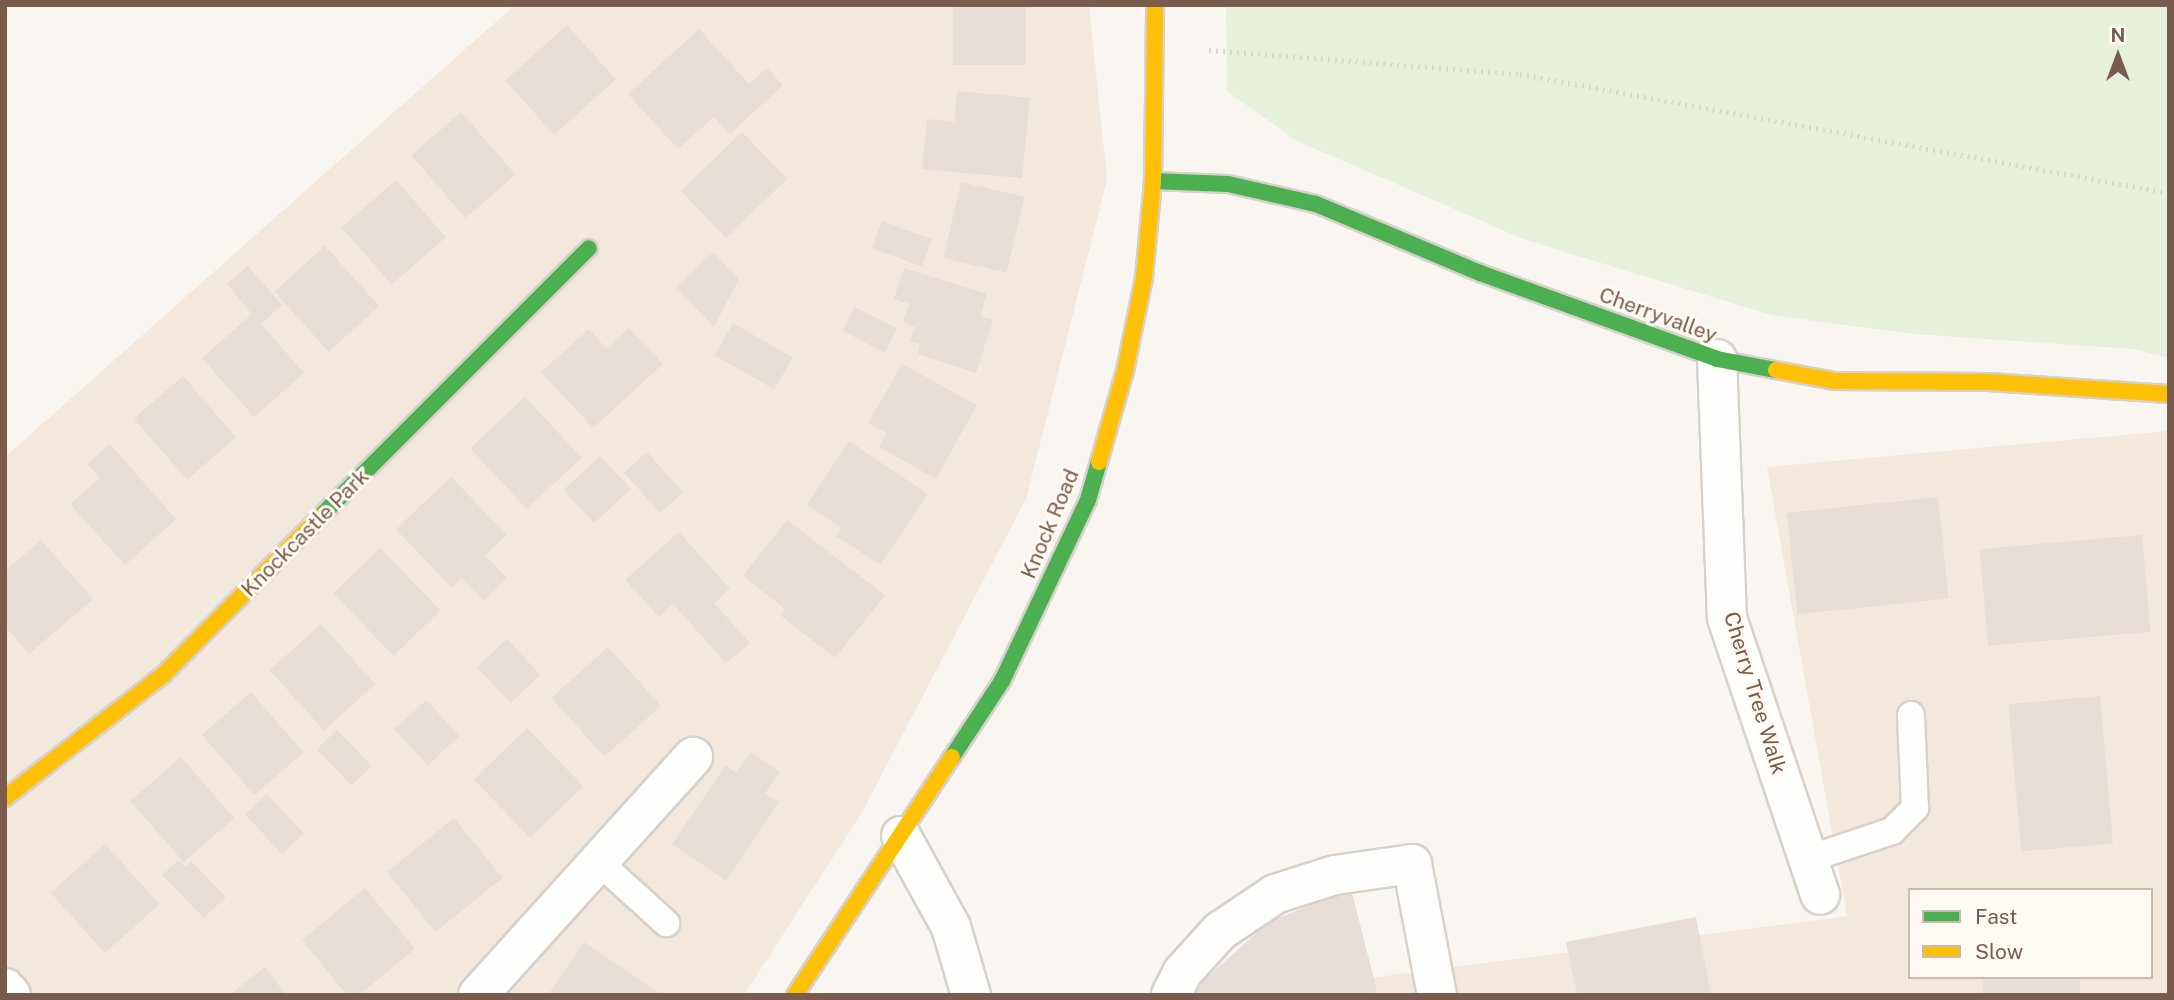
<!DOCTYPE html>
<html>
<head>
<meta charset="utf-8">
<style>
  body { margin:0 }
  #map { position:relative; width:2174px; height:1000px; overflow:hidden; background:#f9f5f0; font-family:"Public Sans",sans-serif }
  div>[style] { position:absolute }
  .residential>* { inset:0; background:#f2e8de }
  .green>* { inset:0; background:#e7f0db }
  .building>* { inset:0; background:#e6ded7; transform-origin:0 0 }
  .path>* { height:4.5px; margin-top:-2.25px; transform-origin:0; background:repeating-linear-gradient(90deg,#dcd5d0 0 2px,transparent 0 7px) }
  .roads { filter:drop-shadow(2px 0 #d7d1cb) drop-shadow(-2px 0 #d7d1cb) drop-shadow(0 2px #d7d1cb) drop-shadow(0 -2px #d7d1cb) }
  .lane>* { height:26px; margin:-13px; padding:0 13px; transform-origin:13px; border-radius:13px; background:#fefefd }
  .street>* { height:38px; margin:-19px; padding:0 19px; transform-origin:19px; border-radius:19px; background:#fefefd }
  .fast>* { height:16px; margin:-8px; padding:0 8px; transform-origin:8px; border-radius:8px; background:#4caf50 }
  .slow>* { height:16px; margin:-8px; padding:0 8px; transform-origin:8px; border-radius:8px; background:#ffc107 }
  span { translate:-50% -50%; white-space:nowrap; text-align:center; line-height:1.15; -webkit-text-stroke:6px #fffaf3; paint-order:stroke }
  .street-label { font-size:21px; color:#7a5c4d }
  .frame { position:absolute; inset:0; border:7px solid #7a5c4d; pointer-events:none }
  .legend { position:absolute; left:1908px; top:888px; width:245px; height:91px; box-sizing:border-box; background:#fffaf3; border:2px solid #cabbb1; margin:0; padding:9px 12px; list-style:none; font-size:21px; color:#7a5c4d }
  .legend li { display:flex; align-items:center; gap:14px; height:35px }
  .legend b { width:35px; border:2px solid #cabbb1 }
  .north { position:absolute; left:2083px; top:21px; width:70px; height:70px; -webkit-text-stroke:5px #fffaf3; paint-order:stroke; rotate:0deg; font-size:19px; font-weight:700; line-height:28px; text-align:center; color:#7a5c4d }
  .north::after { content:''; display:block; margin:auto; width:24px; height:32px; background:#7a5c4d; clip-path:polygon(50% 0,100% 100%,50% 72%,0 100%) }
</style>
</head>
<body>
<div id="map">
  <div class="residential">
    <i style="clip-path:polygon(515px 5px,1089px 5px,1107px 180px,1026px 499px,861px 814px,744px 995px,5px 995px,5px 457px)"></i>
    <i style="clip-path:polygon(evenodd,2169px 431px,2169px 995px,1239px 995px,1847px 916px,1767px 467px,2169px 431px,1910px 890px,2151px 890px,2151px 977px,1910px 977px,1910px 890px)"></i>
  </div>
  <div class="green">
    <i style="clip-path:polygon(1226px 5px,2169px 5px,2169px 358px,2134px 349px,1914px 334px,1771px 315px,1526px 240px,1297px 141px,1227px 91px)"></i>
  </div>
  <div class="building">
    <i style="left:953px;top:5px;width:73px;height:60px"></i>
    <i style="left:567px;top:25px;width:73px;height:83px;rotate:48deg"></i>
    <i style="clip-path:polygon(699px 29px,749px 84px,767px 68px,783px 85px,730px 134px,714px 117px,678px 149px,628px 94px)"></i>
    <i style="clip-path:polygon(957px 91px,1030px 98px,1022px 178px,922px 169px,927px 119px,954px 122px)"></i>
    <i style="left:461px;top:112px;width:83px;height:66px;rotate:49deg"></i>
    <i style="left:742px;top:132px;width:65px;height:85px;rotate:46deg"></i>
    <i style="left:396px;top:180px;width:76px;height:72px;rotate:49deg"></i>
    <i style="left:961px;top:182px;width:65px;height:78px;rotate:13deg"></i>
    <i style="left:882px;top:221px;width:53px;height:29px;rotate:20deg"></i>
    <i style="left:325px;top:246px;width:81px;height:68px;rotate:48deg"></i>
    <i style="clip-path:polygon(713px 252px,739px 279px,714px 327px,676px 288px)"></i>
    <i style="clip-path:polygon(248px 266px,282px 305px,261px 324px,304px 373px,254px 417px,202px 358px,252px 314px,227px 284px)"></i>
    <i style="clip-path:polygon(904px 268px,987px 294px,980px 316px,993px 320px,976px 373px,918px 354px,920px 344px,910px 341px,915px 327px,903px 322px,909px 304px,894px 299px)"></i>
    <i style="left:855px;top:307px;width:47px;height:27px;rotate:27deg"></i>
    <i style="left:733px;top:323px;width:69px;height:37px;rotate:30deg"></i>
    <i style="clip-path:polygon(629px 328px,663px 364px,593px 428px,541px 372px,589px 329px,607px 349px)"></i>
    <i style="clip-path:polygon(902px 364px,977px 405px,936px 479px,879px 447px,887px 433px,868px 423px)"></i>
    <i style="left:183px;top:376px;width:81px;height:65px;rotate:49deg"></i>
    <i style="left:525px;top:397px;width:83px;height:75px;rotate:47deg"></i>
    <i style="clip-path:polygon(849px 441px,928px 494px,880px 565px,836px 536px,842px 528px,807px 505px)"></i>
    <i style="clip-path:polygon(110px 444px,176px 519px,125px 565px,70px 504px,100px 478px,87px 464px)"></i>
    <i style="left:647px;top:452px;width:54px;height:31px;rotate:48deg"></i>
    <i style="left:600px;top:456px;width:45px;height:50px;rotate:47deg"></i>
    <i style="clip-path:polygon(451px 477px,507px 535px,485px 555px,507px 578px,484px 601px,461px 578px,452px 588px,396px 529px)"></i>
    <i style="left:1938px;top:497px;width:102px;height:152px;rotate:84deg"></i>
    <i style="clip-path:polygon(787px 520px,885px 595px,835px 658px,780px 615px,785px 609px,743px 576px)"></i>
    <i style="clip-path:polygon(679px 532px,730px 589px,714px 603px,750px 643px,726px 663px,673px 604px,659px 617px,625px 580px)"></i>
    <i style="left:2142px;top:535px;width:97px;height:163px;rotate:85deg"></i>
    <i style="clip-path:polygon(41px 540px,93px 599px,29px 654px,5px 626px,5px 571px)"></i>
    <i style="left:380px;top:548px;width:87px;height:65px;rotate:46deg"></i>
    <i style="left:321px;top:624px;width:81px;height:69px;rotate:48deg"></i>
    <i style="left:507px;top:639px;width:49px;height:41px;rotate:47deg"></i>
    <i style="left:608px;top:647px;width:79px;height:76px;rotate:48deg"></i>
    <i style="left:251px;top:692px;width:80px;height:65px;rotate:49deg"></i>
    <i style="left:2100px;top:696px;width:148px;height:92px;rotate:85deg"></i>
    <i style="left:426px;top:700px;width:49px;height:43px;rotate:47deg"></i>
    <i style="left:527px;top:728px;width:81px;height:74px;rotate:46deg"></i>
    <i style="left:337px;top:730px;width:50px;height:28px;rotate:46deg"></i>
    <i style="clip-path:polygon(751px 752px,780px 772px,765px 793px,779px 802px,726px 881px,672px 844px,726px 765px,736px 773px)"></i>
    <i style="left:181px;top:757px;width:81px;height:67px;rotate:49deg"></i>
    <i style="left:267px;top:794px;width:54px;height:30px;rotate:47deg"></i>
    <i style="left:454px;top:818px;width:77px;height:86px;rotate:51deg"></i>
    <i style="left:105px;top:844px;width:81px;height:73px;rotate:48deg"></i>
    <i style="clip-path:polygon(178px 860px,185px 867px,191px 861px,226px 897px,204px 918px,162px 875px)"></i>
    <i style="clip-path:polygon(365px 888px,415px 949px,359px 995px,347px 995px,302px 940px)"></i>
    <i style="clip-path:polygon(1351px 889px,1377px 991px,1367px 995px,1194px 995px,1200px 984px,1268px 922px)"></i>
    <i style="clip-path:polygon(1696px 917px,1711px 995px,1577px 995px,1566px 942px)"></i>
    <i style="clip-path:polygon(584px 942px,662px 995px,554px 995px,550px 992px)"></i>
    <i style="clip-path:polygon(265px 967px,286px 995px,229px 995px)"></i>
    <i style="left:1983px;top:977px;width:97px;height:18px"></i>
  </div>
  <div class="path">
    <i style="left:1209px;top:50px;width:312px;rotate:4.4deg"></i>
    <i style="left:1520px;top:74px;width:660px;rotate:10.39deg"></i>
  </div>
  <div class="roads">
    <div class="lane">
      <i style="left:1808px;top:859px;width:89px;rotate:-18.4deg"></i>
      <i style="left:1892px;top:831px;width:33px;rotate:-45deg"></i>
      <i style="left:1915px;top:808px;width:93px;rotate:-92.5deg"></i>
      <i style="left:599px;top:862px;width:91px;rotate:42.3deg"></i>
    </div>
    <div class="street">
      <i style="left:1717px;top:359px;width:259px;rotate:87.8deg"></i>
      <i style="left:1727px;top:618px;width:292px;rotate:71.4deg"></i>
      <i style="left:901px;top:836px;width:104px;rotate:61.2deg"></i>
      <i style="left:951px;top:927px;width:71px;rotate:73.6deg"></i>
      <i style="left:5px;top:988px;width:9px;rotate:49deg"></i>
      <i style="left:478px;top:995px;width:321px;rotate:-47.9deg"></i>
      <i style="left:1171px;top:995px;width:25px;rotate:-63deg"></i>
      <i style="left:1182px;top:973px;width:57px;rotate:-47.9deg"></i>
      <i style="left:1220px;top:931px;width:66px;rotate:-33.9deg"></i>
      <i style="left:1275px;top:894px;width:63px;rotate:-17.6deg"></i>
      <i style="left:1335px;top:875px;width:78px;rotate:-8.1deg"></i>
      <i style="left:1412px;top:864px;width:133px;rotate:79.2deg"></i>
    </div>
    <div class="fast">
      <i style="left:1153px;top:181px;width:75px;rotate:2.3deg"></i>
      <i style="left:1228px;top:184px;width:90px;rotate:12.8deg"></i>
      <i style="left:1316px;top:204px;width:178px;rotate:22.8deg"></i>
      <i style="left:1480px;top:273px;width:252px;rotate:19.9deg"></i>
      <i style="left:1717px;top:359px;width:60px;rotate:10.6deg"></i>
      <i style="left:320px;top:517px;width:380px;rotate:-45deg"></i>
      <i style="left:952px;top:757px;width:91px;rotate:-56.7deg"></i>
      <i style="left:1002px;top:681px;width:200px;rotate:-64.6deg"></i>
      <i style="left:1088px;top:500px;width:40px;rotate:-74deg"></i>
    </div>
    <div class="slow">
      <i style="left:1776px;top:370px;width:60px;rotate:10.6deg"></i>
      <i style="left:1835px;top:381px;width:154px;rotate:0.4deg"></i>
      <i style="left:1989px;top:382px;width:180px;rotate:3.8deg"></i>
      <i style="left:1099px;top:462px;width:95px;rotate:-74.1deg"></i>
      <i style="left:1125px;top:371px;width:95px;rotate:-78.5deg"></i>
      <i style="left:1144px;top:278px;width:97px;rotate:-84.7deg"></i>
      <i style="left:1153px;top:181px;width:176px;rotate:-89.3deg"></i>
      <i style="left:5px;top:798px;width:202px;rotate:-37.9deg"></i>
      <i style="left:164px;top:674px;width:221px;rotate:-45.2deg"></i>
      <i style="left:795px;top:995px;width:285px;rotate:-56.6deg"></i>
    </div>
  </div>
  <div class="street-label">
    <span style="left:1658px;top:315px;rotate:20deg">Cherryvalley</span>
    <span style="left:1050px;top:524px;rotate:-67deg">Knock Road</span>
    <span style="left:305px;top:533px;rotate:-45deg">Knockcastle Park</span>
    <span style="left:1755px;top:693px;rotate:73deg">Cherry Tree Walk</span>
  </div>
  <div class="frame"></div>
  <ul class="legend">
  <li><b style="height:9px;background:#4caf50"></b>Fast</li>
  <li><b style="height:9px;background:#ffc107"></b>Slow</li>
  </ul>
  <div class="north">N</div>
</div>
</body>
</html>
